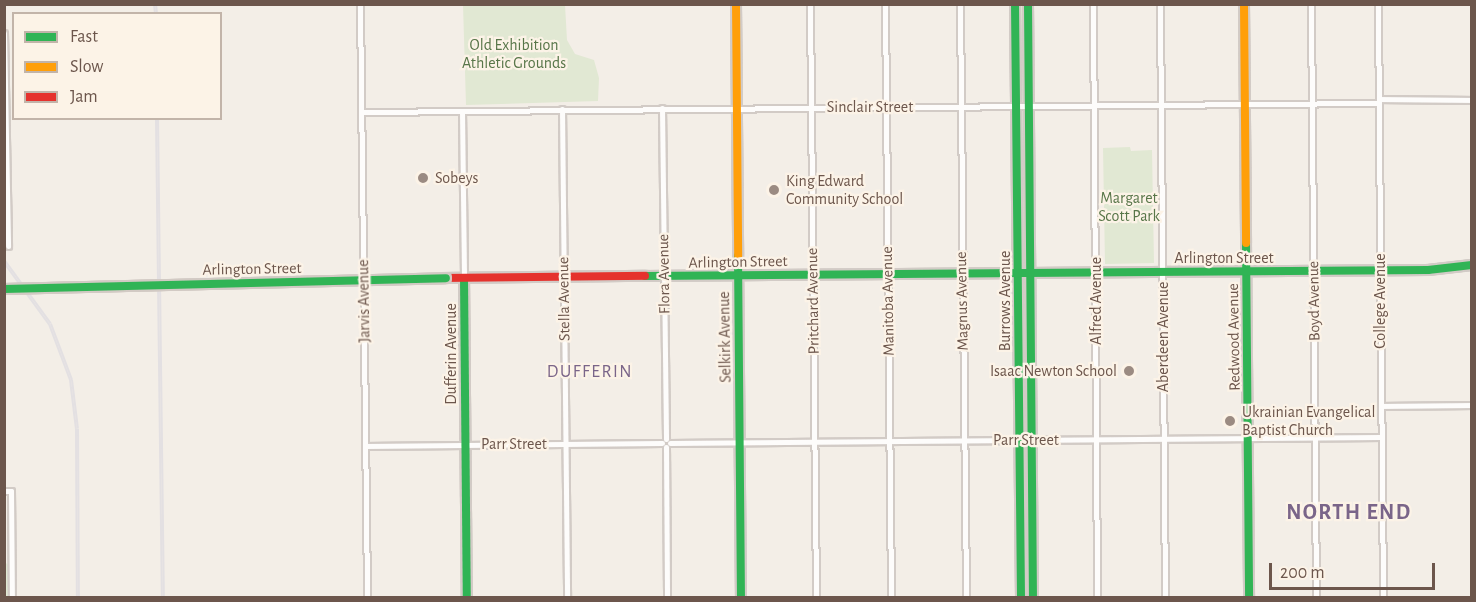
<!DOCTYPE html>
<html>
<head>
<meta charset="utf-8">
<style>
  body { margin:0 }
  #map { position:relative; width:1476px; height:602px; overflow:hidden; background:#f3eee7; font-family:"Alegreya Sans",sans-serif }
  div>[style] { position:absolute }
  .green>* { inset:0; background:#e1e8d3 }
  .roads { filter:drop-shadow(2px 0 #d2cbc6) drop-shadow(-2px 0 #d2cbc6) drop-shadow(0 2px #d2cbc6) drop-shadow(0 -2px #d2cbc6) }
  .street>* { height:5px; margin:-2.5px; padding:0 2.5px; transform-origin:2.5px; border-radius:2.5px; background:#fdfcfb }
  .fast>* { height:8px; margin:-4px; padding:0 4px; transform-origin:4px; border-radius:4px; background:#30b455 }
  .slow>* { height:8px; margin:-4px; padding:0 4px; transform-origin:4px; border-radius:4px; background:#ff9f0a }
  .jam>* { height:8px; margin:-4px; padding:0 4px; transform-origin:4px; border-radius:4px; background:#e5322d }
  .rail>* { height:4px; margin-top:-2px; transform-origin:0; background:repeating-linear-gradient(90deg,#fcf3e7 0 4.5px,#e3e0e2 0 9px); box-sizing:border-box; border-block:2px solid #e3e0e2 }
  .bridges { filter:drop-shadow(2px 0 #d2cac4) drop-shadow(-2px 0 #d2cac4) drop-shadow(0 2px #d2cac4) drop-shadow(0 -2px #d2cac4) }
  .fast-bridge>* { height:8px; margin:-4px; padding:0 4px; transform-origin:4px; border-radius:4px; background:#30b455 }
  .dots>* { width:16px; height:16px; translate:-50% -50%; box-sizing:border-box; border:3px solid #fcf3e7; border-radius:50% }
  span { translate:-50% -50%; white-space:nowrap; text-align:center; line-height:1.15; -webkit-text-stroke:4.5px #fcf3e7; paint-order:stroke }
  .park-label { font-size:16px; color:#587649 }
  .street-label { font-size:16px; color:#6c564c }
  .poi-label { font-size:16px; color:#6c564c }
  .left { translate:0 -50%; text-align:left }
  .right { translate:-100% -50%; text-align:right }
  .neighbourhood-label { font-size:18px; color:#7a6589; letter-spacing:1.5px }
  .district-label { font-size:22px; color:#7a6589; font-weight:700; letter-spacing:1.5px }
  .frame { position:absolute; inset:0; border:6px solid #6c564c; pointer-events:none }
  .legend { position:absolute; left:12px; top:12px; width:210px; height:108px; box-sizing:border-box; background:#fcf3e7; border:2px solid #c2b4a9; margin:0; padding:8px 10px; list-style:none; font-size:18px; color:#6c564c }
  .legend li { display:flex; align-items:center; gap:12px; height:30px }
  .legend b { width:30px; border:2px solid #c2b4a9 }
  .scale { position:absolute; left:1269px; top:563px; width:166px; height:27px; box-sizing:border-box; border:3px solid #6c564c; border-top:0; padding-left:8px; font-size:18px; line-height:21px; white-space:nowrap; color:#6c564c; -webkit-text-stroke:4px #fcf3e7; paint-order:stroke }
</style>
</head>
<body>
<div id="map">
  <div class="green">
    <i style="clip-path:polygon(463px 5px,565px 5px,567px 40px,575px 54px,594px 60px,599px 78px,598px 101px,466px 105px)"></i>
    <i style="clip-path:polygon(1019px 5px,1025px 5px,1023px 103px,1019px 100px)"></i>
    <i style="clip-path:polygon(1020px 111px,1025px 111px,1025px 264px,1021px 253px)"></i>
    <i style="clip-path:polygon(1130px 147px,1131px 151px,1152px 150px,1154px 263px,1105px 264px,1103px 148px)"></i>
    <i style="clip-path:polygon(1023px 283px,1027px 292px,1028px 433px,1025px 437px)"></i>
    <i style="clip-path:polygon(1026px 444px,1028px 445px,1030px 598px,1024px 597px,1023px 445px)"></i>
    <i style="clip-path:polygon(4px 562px,9px 565px,9px 597px,5px 597px)"></i>
  </div>
  <div class="roads">
    <div class="street">
      <i style="left:360px;top:4px;width:594px;rotate:89.32deg"></i>
      <i style="left:810px;top:4px;width:594px;rotate:89.42deg"></i>
      <i style="left:885px;top:4px;width:594px;rotate:89.42deg"></i>
      <i style="left:960px;top:4px;width:594px;rotate:89.42deg"></i>
      <i style="left:1093px;top:4px;width:594px;rotate:89.61deg"></i>
      <i style="left:1160px;top:4px;width:594px;rotate:89.52deg"></i>
      <i style="left:1311px;top:4px;width:594px;rotate:89.52deg"></i>
      <i style="left:1378px;top:4px;width:594px;rotate:89.52deg"></i>
      <i style="left:4px;top:33px;width:213px;rotate:88.9deg"></i>
      <i style="left:1379px;top:99px;width:93px;rotate:0.6deg"></i>
      <i style="left:662px;top:108px;width:331px;rotate:89.3deg"></i>
      <i style="left:562px;top:109px;width:489px;rotate:89.4deg"></i>
      <i style="left:462px;top:111px;width:167px;rotate:89.3deg"></i>
      <i style="left:362px;top:112px;width:1017px;rotate:-0.51deg"></i>
      <i style="left:1381px;top:406px;width:91px;rotate:-0.6deg"></i>
      <i style="left:670px;top:443px;width:711px;rotate:-0.48deg"></i>
      <i style="left:365px;top:446px;width:297px;rotate:-0.6deg"></i>
      <i style="left:666px;top:447px;width:151px;rotate:89.6deg"></i>
      <i style="left:4px;top:491px;width:7px"></i>
      <i style="left:11px;top:491px;width:107px;rotate:89.5deg"></i>
    </div>
    <div class="fast">
      <i style="left:1015px;top:4px;width:594px;rotate:89.42deg"></i>
      <i style="left:1028px;top:4px;width:594px;rotate:89.52deg"></i>
      <i style="left:1246px;top:243px;width:355px;rotate:89.5deg"></i>
      <i style="left:738px;top:256px;width:342px;rotate:89.5deg"></i>
      <i style="left:645px;top:276px;width:783px;rotate:-0.44deg"></i>
      <i style="left:1428px;top:270px;width:44px;rotate:-6.5deg"></i>
      <i style="left:464px;top:278px;width:320px;rotate:89.5deg"></i>
    </div>
    <div class="slow">
      <i style="left:736px;top:4px;width:252px;rotate:89.5deg"></i>
      <i style="left:1244px;top:4px;width:239px;rotate:89.5deg"></i>
    </div>
    <div class="jam">
      <i style="left:446px;top:278px;width:199px;rotate:-0.6deg"></i>
    </div>
  </div>
  <div class="rail">
    <i style="left:155px;top:4px;width:10px;rotate:84deg"></i>
    <i style="left:157px;top:118px;width:480px;rotate:89.3deg"></i>
    <i style="left:4px;top:261px;width:78px;rotate:53.9deg"></i>
    <i style="left:50px;top:324px;width:60px;rotate:69.4deg"></i>
    <i style="left:71px;top:380px;width:49px;rotate:83deg"></i>
    <i style="left:77px;top:429px;width:169px;rotate:89.7deg"></i>
  </div>
  <div class="bridges">
    <div class="fast-bridge">
      <i style="left:4px;top:289px;width:442px;rotate:-1.4deg"></i>
    </div>
  </div>
  <div class="dots">
    <i style="left:423px;top:178px;background:#9b8b82"></i>
    <i style="left:774px;top:190px;background:#9b8b82"></i>
    <i style="left:1129px;top:371px;background:#9b8b82"></i>
    <i style="left:1230px;top:421px;background:#9b8b82"></i>
  </div>
  <div class="park-label">
    <span style="left:514px;top:54px">Old Exhibition<br>Athletic Grounds</span>
    <span style="left:1129px;top:207px">Margaret<br>Scott Park</span>
  </div>
  <div class="street-label">
    <span style="left:870px;top:107px">Sinclair Street</span>
    <span style="left:1224px;top:258px">Arlington Street</span>
    <span style="left:738px;top:262px;rotate:-1deg">Arlington Street</span>
    <span style="left:252px;top:269px;rotate:-1deg">Arlington Street</span>
    <span style="left:664px;top:274px;rotate:-91deg">Flora Avenue</span>
    <span style="left:564px;top:299px;rotate:-91deg">Stella Avenue</span>
    <span style="left:364px;top:301px;rotate:-91deg">Jarvis Avenue</span>
    <span style="left:813px;top:301px;rotate:-91deg">Pritchard Avenue</span>
    <span style="left:888px;top:301px;rotate:-91deg">Manitoba Avenue</span>
    <span style="left:962px;top:301px;rotate:-91deg">Magnus Avenue</span>
    <span style="left:1005px;top:301px;rotate:-90deg">Burrows Avenue</span>
    <span style="left:1096px;top:301px;rotate:-90deg">Alfred Avenue</span>
    <span style="left:1314px;top:301px;rotate:-91deg">Boyd Avenue</span>
    <span style="left:1380px;top:301px;rotate:-90deg">College Avenue</span>
    <span style="left:725px;top:337px;rotate:-91deg">Selkirk Avenue</span>
    <span style="left:1163px;top:337px;rotate:-90deg">Aberdeen Avenue</span>
    <span style="left:1234px;top:337px;rotate:-91deg">Redwood Avenue</span>
    <span style="left:451px;top:354px;rotate:-90deg">Dufferin Avenue</span>
    <span style="left:1026px;top:440px">Parr Street</span>
    <span style="left:514px;top:444px">Parr Street</span>
  </div>
  <div class="poi-label">
    <span class="left" style="left:435px;top:178px">Sobeys</span>
    <span class="left" style="left:786px;top:190px">King Edward<br>Community School</span>
    <span class="right" style="left:1117px;top:371px">Isaac Newton School</span>
    <span class="left" style="left:1242px;top:421px">Ukrainian Evangelical<br>Baptist Church</span>
  </div>
  <div class="neighbourhood-label">
    <span style="left:590px;top:372px">DUFFERIN</span>
  </div>
  <div class="district-label">
    <span style="left:1349px;top:513px">NORTH END</span>
  </div>
  <div class="frame"></div>
  <ul class="legend">
  <li><b style="height:8px;background:#30b455"></b>Fast</li>
  <li><b style="height:8px;background:#ff9f0a"></b>Slow</li>
  <li><b style="height:8px;background:#e5322d"></b>Jam</li>
  </ul>
  <div class="scale">200 m</div>
</div>
</body>
</html>
